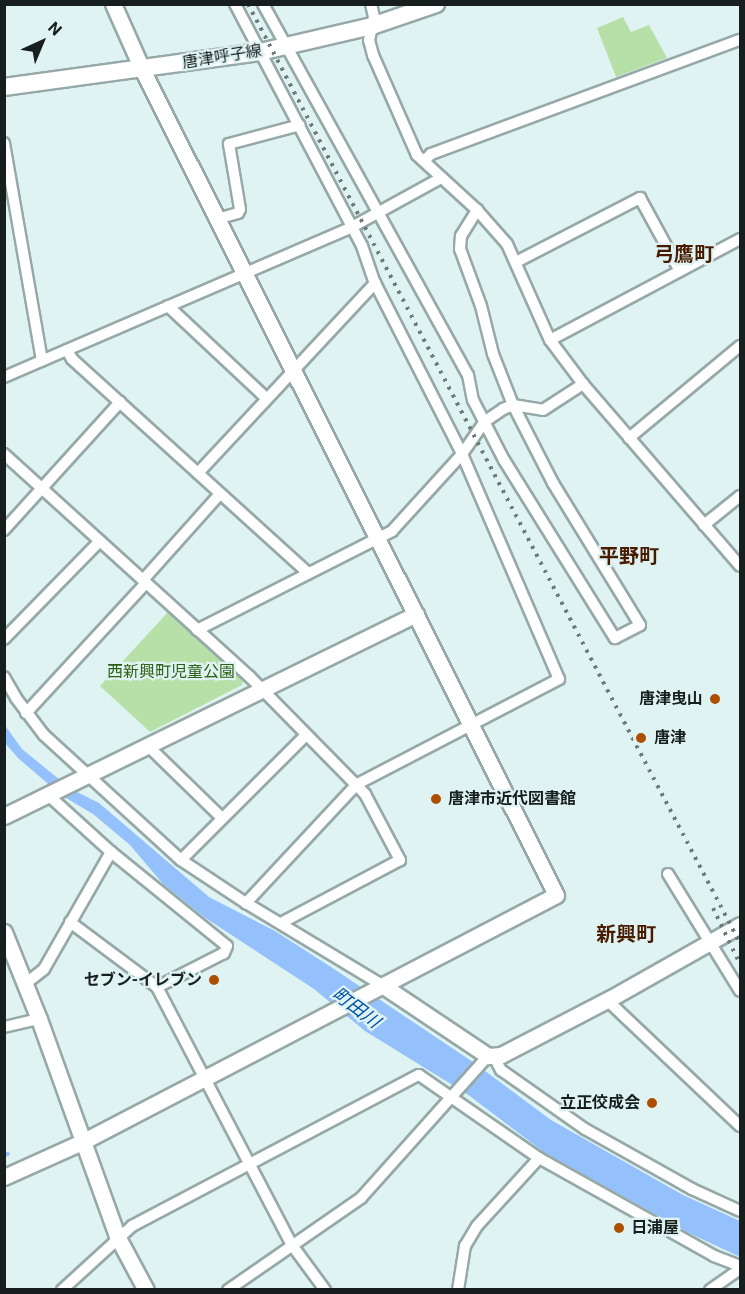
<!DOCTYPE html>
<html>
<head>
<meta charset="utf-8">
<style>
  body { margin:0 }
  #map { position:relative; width:745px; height:1294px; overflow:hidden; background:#e0f3f3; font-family:Roboto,"Noto Sans JP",sans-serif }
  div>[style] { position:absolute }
  .green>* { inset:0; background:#b7e0a9 }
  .water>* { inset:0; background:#94c1fc }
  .stream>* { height:4px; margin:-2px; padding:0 2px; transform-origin:2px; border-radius:2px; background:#94c1fc }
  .roads { filter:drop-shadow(2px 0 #96a8a8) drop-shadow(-2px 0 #96a8a8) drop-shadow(0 2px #96a8a8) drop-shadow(0 -2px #96a8a8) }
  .street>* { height:10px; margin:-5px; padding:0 5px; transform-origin:5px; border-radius:5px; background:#fff }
  .secondary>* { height:15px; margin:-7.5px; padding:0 7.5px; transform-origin:7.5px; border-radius:7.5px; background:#fff }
  .primary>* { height:16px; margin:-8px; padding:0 8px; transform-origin:8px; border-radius:8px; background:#fff }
  .rail>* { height:4px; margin-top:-2px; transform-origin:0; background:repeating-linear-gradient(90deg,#6f7c7c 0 3px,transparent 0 9px) }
  .dots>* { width:16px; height:16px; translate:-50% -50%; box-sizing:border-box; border:3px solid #e0f3f3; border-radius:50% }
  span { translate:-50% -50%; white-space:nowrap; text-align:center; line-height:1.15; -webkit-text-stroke:4.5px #e0f3f3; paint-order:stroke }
  .street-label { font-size:16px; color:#171e1e }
  .park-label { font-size:16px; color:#2b5f12 }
  .poi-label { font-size:16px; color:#171e1e; font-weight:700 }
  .right { translate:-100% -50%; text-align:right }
  .left { translate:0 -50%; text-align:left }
  .water-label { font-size:18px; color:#0152a6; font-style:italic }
  .quarter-label { font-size:20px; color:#481b00; font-weight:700 }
  .frame { position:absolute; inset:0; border:6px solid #171e1e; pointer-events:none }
  .north { position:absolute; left:12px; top:12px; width:60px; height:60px; -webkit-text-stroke:4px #e0f3f3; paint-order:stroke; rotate:44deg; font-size:16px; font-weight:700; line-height:24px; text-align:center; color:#171e1e }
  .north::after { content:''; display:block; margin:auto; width:21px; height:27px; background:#171e1e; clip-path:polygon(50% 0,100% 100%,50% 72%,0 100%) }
</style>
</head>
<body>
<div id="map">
  <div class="green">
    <i style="clip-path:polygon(623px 17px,631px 32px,649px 25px,667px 58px,616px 77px,597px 28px)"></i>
    <i style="clip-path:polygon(168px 612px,243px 679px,242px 685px,150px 732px,100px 686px)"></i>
  </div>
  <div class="water">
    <i style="clip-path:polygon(4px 724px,22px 749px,71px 789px,99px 803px,209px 897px,275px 931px,328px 965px,473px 1062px,551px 1120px,683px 1195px,740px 1221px,740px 1257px,689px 1233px,545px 1153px,467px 1094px,365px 1031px,314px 989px,204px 917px,163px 884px,130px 845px,93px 814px,61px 795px,18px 758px,5px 743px)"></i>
  </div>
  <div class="stream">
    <i style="left:4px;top:1155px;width:4px;rotate:-14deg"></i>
  </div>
  <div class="roads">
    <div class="street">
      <i style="left:235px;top:4px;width:273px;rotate:62.3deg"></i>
      <i style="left:362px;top:246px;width:39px;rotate:71deg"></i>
      <i style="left:375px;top:283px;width:192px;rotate:63deg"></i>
      <i style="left:462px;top:454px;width:245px;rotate:66.7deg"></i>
      <i style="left:559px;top:679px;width:228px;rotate:152.5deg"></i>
      <i style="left:357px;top:784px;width:163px;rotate:133deg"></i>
      <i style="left:263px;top:4px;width:424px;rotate:61.1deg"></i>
      <i style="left:468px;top:375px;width:25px;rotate:79deg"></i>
      <i style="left:473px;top:400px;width:68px;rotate:62.7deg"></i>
      <i style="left:504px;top:460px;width:210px;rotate:58.1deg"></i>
      <i style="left:615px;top:638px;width:28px;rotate:-27deg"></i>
      <i style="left:640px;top:625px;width:167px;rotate:-121.5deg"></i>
      <i style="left:553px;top:483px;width:88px;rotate:-117.1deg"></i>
      <i style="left:513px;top:405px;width:55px;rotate:-111.4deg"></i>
      <i style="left:493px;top:354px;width:49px;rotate:-104deg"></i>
      <i style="left:481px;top:306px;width:61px;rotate:-110.2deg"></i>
      <i style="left:460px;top:249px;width:13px;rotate:-86deg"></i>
      <i style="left:461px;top:236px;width:31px;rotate:-58deg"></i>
      <i style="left:371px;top:4px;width:13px;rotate:77deg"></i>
      <i style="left:374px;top:17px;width:24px;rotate:102deg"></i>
      <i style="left:369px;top:40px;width:16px;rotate:75deg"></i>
      <i style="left:373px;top:55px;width:109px;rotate:66.3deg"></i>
      <i style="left:417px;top:155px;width:81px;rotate:42.5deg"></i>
      <i style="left:477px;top:210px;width:45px;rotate:48.6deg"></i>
      <i style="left:507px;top:244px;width:105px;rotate:65.9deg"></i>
      <i style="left:550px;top:340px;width:55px;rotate:53.1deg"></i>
      <i style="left:583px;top:384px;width:240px;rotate:49.2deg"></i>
      <i style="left:4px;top:143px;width:221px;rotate:80.1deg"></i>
      <i style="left:424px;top:161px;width:10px;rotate:-45deg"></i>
      <i style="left:431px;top:154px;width:329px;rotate:-20.3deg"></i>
      <i style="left:217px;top:219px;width:22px;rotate:-16deg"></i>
      <i style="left:238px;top:213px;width:4px;rotate:-63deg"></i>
      <i style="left:240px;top:209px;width:66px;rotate:-99.6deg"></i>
      <i style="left:229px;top:144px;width:73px;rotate:-15deg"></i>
      <i style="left:516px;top:262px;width:140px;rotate:-27.3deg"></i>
      <i style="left:640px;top:198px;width:83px;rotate:61.3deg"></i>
      <i style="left:168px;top:306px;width:134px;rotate:43.2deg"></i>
      <i style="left:550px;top:340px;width:215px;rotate:-28deg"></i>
      <i style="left:67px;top:350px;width:10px;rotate:61deg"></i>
      <i style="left:72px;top:359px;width:319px;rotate:42.2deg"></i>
      <i style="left:4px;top:377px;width:379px;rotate:-23.3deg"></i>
      <i style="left:352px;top:227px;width:102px;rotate:-28.8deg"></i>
      <i style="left:629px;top:438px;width:144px;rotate:-39.7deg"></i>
      <i style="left:4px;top:454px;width:332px;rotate:42.2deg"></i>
      <i style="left:250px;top:677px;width:164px;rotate:45.5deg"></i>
      <i style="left:365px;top:794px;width:75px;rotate:62.1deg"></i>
      <i style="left:400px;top:860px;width:135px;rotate:152.1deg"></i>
      <i style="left:198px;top:473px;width:260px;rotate:-47deg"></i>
      <i style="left:704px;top:525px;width:46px;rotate:-38.9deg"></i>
      <i style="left:4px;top:530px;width:173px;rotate:-47.8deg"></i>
      <i style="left:143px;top:580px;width:115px;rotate:-48.2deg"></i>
      <i style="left:197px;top:630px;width:219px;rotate:-26.9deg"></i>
      <i style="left:392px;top:531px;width:104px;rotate:-47.7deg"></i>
      <i style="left:462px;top:454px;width:39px;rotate:-55deg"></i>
      <i style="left:484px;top:422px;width:23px;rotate:-34deg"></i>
      <i style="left:503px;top:409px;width:11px;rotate:-22deg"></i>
      <i style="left:513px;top:405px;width:30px;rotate:9deg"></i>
      <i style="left:543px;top:410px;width:48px;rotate:-33deg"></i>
      <i style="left:4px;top:639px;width:137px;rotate:-45.6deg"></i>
      <i style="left:4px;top:677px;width:24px;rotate:60deg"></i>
      <i style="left:16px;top:698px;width:46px;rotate:52.9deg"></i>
      <i style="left:44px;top:735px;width:185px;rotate:42.4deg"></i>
      <i style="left:181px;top:860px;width:78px;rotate:33.5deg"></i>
      <i style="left:246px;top:903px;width:159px;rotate:31.1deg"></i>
      <i style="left:26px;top:713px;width:177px;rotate:-47.3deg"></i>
      <i style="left:148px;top:746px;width:103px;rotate:44.2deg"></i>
      <i style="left:47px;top:794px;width:86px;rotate:42.2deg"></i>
      <i style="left:111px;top:852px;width:149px;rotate:39deg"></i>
      <i style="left:227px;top:946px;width:8px;rotate:113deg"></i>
      <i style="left:224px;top:953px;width:75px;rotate:153.1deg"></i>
      <i style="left:181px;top:860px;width:177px;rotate:-45deg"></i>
      <i style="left:668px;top:874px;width:137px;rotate:58.4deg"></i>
      <i style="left:70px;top:922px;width:109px;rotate:36.8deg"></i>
      <i style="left:157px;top:987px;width:291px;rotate:62.4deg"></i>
      <i style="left:292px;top:1245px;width:56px;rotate:53.7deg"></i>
      <i style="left:25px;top:984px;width:24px;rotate:-38deg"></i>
      <i style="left:44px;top:969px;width:135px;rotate:-60.2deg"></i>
      <i style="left:607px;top:1000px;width:183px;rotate:43.5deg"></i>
      <i style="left:4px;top:1027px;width:36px;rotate:-13deg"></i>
      <i style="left:494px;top:1057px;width:15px;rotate:62deg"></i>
      <i style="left:501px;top:1070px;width:103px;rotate:35.1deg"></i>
      <i style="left:585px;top:1129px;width:123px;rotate:29.3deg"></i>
      <i style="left:692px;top:1189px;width:53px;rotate:24.6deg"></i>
      <i style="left:62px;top:1290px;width:95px;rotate:-42.4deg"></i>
      <i style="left:132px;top:1226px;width:324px;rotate:-27.8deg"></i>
      <i style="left:419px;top:1075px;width:146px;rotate:34.7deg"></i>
      <i style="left:539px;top:1158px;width:201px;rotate:29.2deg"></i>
      <i style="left:714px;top:1256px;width:28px;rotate:21deg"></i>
      <i style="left:228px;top:1290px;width:162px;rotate:-34.7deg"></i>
      <i style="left:361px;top:1198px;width:191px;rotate:-48.2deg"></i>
      <i style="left:458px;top:1290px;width:45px;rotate:-81deg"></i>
      <i style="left:465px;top:1246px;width:23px;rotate:-59deg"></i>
      <i style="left:477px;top:1226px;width:92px;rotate:-47.6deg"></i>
      <i style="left:710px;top:1290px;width:37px;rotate:-35deg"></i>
    </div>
    <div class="secondary">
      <i style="left:4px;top:816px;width:459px;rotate:-26.1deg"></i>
      <i style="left:4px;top:932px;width:94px;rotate:68.1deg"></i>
      <i style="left:39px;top:1019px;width:231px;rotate:70.2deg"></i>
      <i style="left:117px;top:1236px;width:61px;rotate:61.8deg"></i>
      <i style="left:382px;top:985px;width:128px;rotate:33.8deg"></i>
      <i style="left:488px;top:1056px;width:13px;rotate:-4deg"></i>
      <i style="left:501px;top:1055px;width:124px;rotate:-27.4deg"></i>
      <i style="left:611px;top:998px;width:148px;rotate:-29.5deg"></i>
      <i style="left:4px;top:1177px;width:85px;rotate:-24.2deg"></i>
      <i style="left:82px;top:1142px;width:534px;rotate:-27.52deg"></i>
      <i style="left:556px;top:895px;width:924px;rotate:-116.62deg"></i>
      <i style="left:142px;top:69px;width:71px;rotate:-114deg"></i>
    </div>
    <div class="primary">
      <i style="left:4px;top:87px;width:258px;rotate:-7.8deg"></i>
      <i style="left:260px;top:52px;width:115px;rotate:-13.1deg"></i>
      <i style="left:372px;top:26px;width:68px;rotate:-19deg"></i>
    </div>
  </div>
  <div class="rail">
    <i style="left:248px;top:4px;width:1060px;rotate:62.35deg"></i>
    <i style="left:713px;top:908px;width:62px;rotate:64.3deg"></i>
  </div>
  <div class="dots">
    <i style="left:715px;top:699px;background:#ae4f00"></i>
    <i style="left:641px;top:738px;background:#ae4f00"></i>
    <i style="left:436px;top:799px;background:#ae4f00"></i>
    <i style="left:214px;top:980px;background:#ae4f00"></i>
    <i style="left:652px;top:1103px;background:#ae4f00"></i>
    <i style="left:619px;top:1228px;background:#ae4f00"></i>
  </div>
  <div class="street-label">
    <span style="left:222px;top:57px;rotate:-9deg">唐津呼子線</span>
  </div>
  <div class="park-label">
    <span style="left:171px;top:672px">西新興町児童公園</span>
  </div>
  <div class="poi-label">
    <span class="right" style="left:703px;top:699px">唐津曳山</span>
    <span class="left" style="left:654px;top:738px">唐津</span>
    <span class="left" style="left:448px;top:799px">唐津市近代図書館</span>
    <span class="right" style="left:202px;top:980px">セブン-イレブン</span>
    <span class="right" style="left:640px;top:1103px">立正佼成会</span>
    <span class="left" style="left:631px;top:1228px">日浦屋</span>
  </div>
  <div class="water-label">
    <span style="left:356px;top:1008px;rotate:37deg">町田川</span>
  </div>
  <div class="quarter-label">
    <span style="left:684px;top:254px">弓鷹町</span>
    <span style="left:629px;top:556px">平野町</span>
    <span style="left:626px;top:934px">新興町</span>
  </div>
  <div class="frame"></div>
  <div class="north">N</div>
</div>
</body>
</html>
